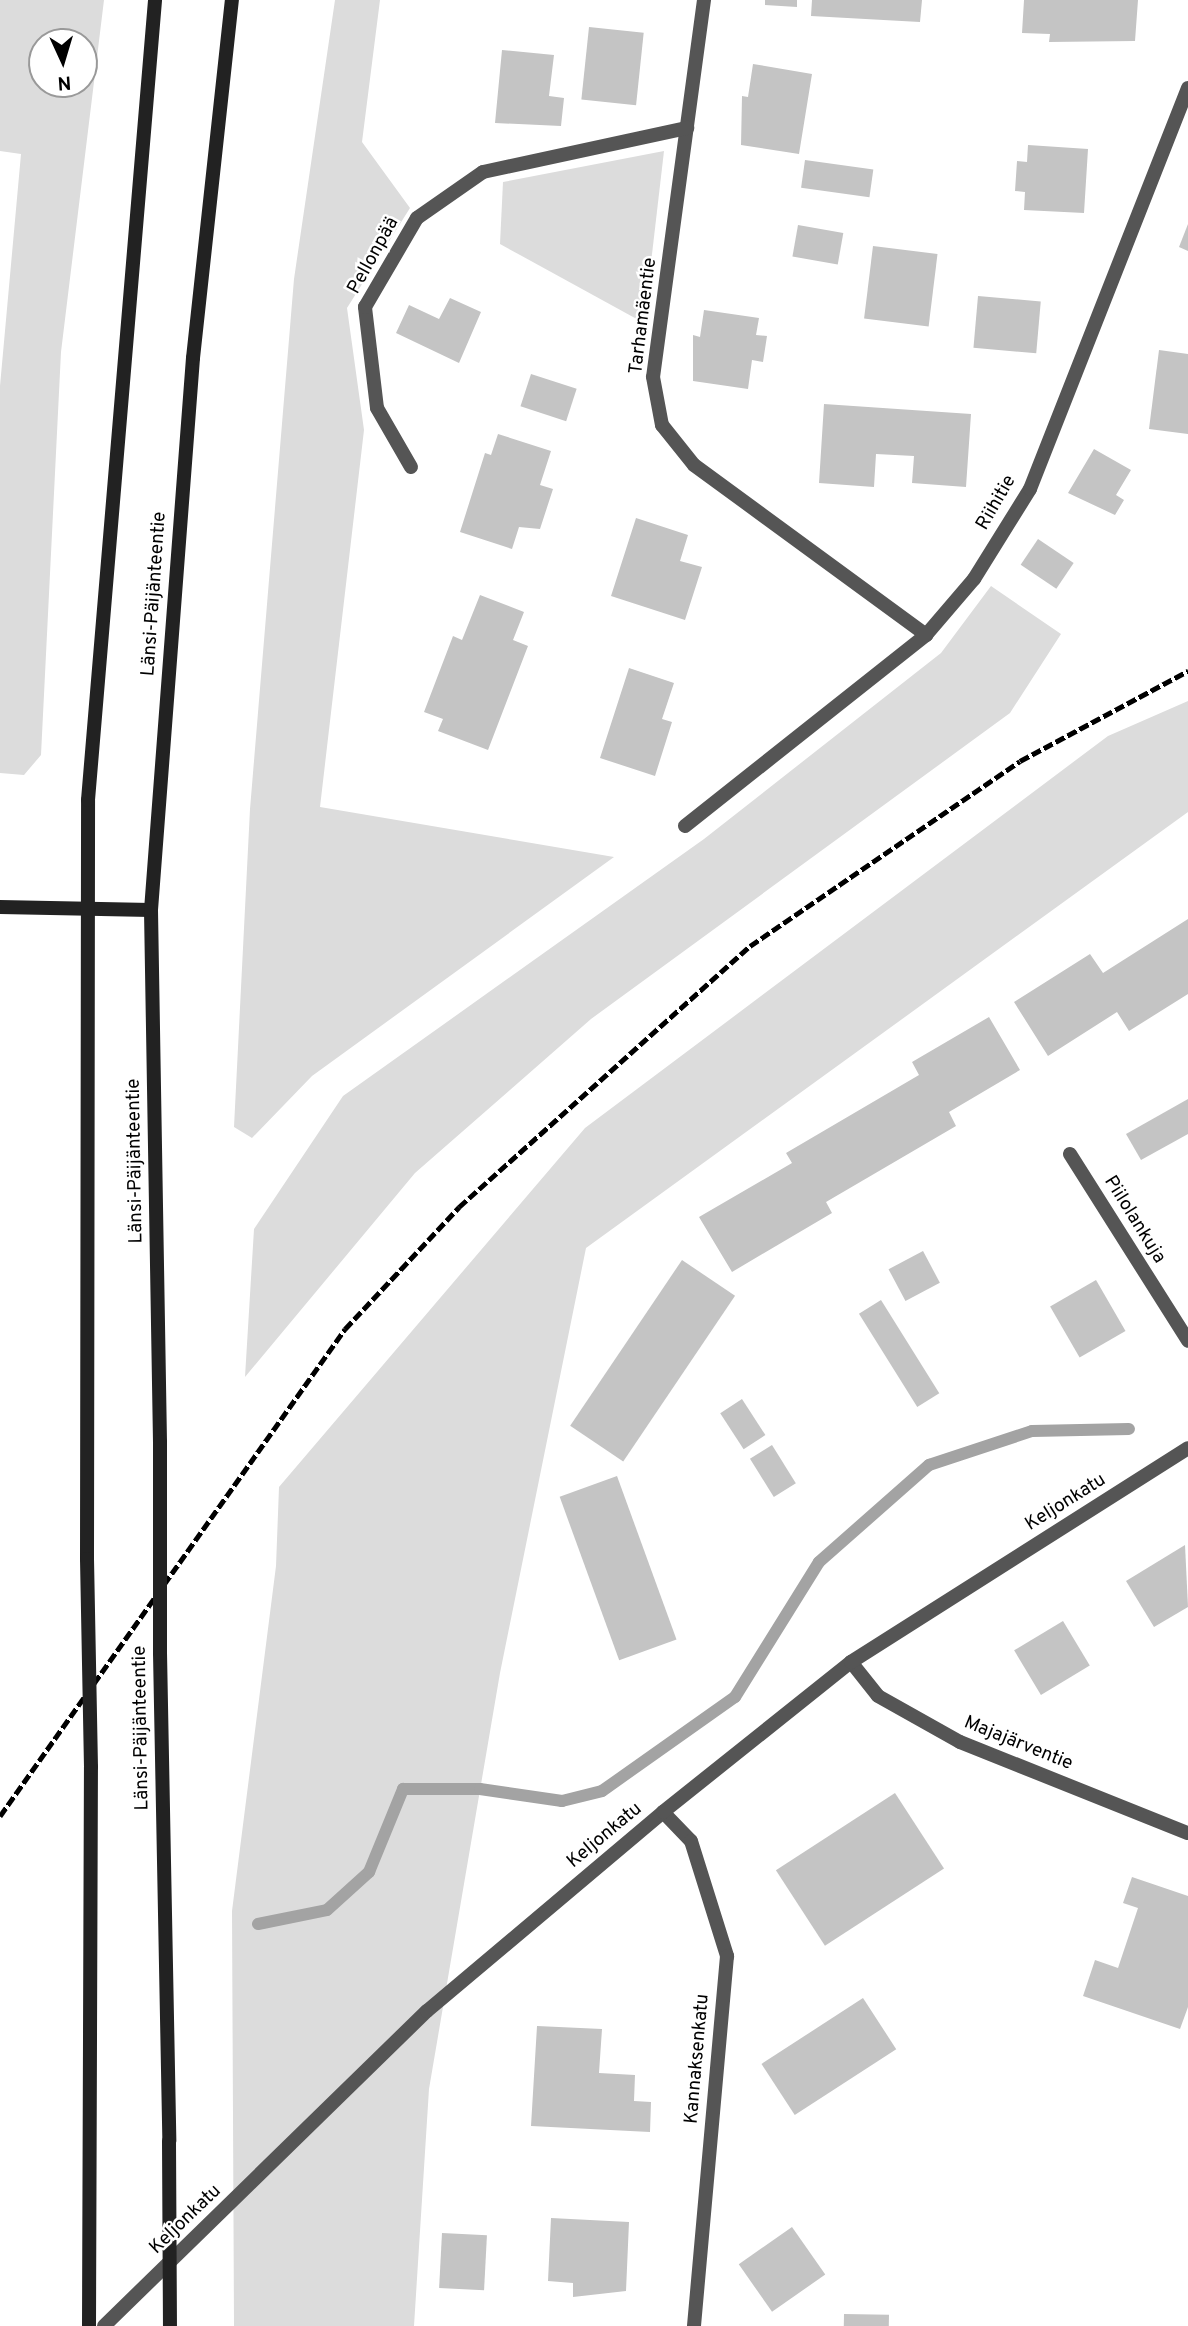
<!DOCTYPE html>
<html>
<head>
<meta charset="utf-8">
<style>
  body { margin:0 }
  #map { position:relative; width:1188px; height:2326px; overflow:hidden; background:#fff; font-family:Overpass,sans-serif }
  div>[style] { position:absolute }
  .green>* { inset:0; background:#dcdcdc }
  .stream>* { height:12px; margin:-6px; padding:0 6px; transform-origin:6px; border-radius:6px; background:#a3a3a3 }
  .building>* { inset:0; background:#c4c4c4; transform-origin:0 0 }
  .street>* { height:14px; margin:-7px; padding:0 7px; transform-origin:7px; border-radius:7px; background:#555 }
  .secondary>* { height:14px; margin:-7px; padding:0 7px; transform-origin:7px; border-radius:7px; background:#222 }
  .rail>* { height:5px; margin-top:-2.5px; transform-origin:0; background:repeating-linear-gradient(90deg,#000 0 10px,transparent 0 13.5px) }
  .secondary-bridge>* { height:14px; margin:-7px; padding:0 7px; transform-origin:7px; border-radius:7px; background:#222 }
  span { translate:-50% -50%; white-space:nowrap; text-align:center; line-height:1.15; -webkit-text-stroke:5px #fff; paint-order:stroke }
  .street-label { font-size:19px; color:#000 }
  .north { position:absolute; left:28px; top:28px; width:70px; height:70px; box-sizing:border-box; background:#fff; border:2px solid #999; border-radius:50%; rotate:176deg; font-size:19px; font-weight:700; line-height:28px; text-align:center; color:#000 }
  .north::after { content:''; display:block; margin:auto; width:24px; height:32px; background:#000; clip-path:polygon(50% 0,100% 100%,50% 72%,0 100%) }
</style>
</head>
<body>
<div id="map">
  <div class="green">
    <i style="clip-path:polygon(evenodd,0 0,104px 0,61px 352px,41px 755px,24px 775px,0 773px,0 386px,21px 154px,0 151px,0 0,42px 42px,84px 42px,84px 84px,42px 84px,42px 42px)"></i>
    <i style="clip-path:polygon(335px 0,380px 0,362px 142px,410px 208px,347px 308px,364px 430px,320px 807px,614px 857px,312px 1076px,252px 1138px,234px 1127px,250px 809px,294px 279px)"></i>
    <i style="clip-path:polygon(664px 151px,644px 323px,500px 244px,503px 182px)"></i>
    <i style="clip-path:polygon(991px 586px,1061px 634px,1010px 713px,591px 1019px,415px 1173px,245px 1377px,254px 1229px,343px 1096px,704px 839px,941px 653px)"></i>
    <i style="clip-path:polygon(1188px 701px,1188px 812px,586px 1248px,500px 1673px,429px 2089px,414px 2326px,234px 2326px,232px 1911px,276px 1566px,279px 1487px,585px 1128px,1108px 736px)"></i>
  </div>
  <div class="stream">
    <i style="left:258px;top:1924px;width:70px;rotate:-11.5deg"></i>
    <i style="left:327px;top:1910px;width:57px;rotate:-42.1deg"></i>
    <i style="left:369px;top:1872px;width:90px;rotate:-67.7deg"></i>
    <i style="left:403px;top:1789px;width:77px"></i>
    <i style="left:480px;top:1789px;width:83px;rotate:8.3deg"></i>
    <i style="left:562px;top:1801px;width:41px;rotate:-14deg"></i>
    <i style="left:602px;top:1791px;width:163px;rotate:-35.3deg"></i>
    <i style="left:735px;top:1697px;width:159px;rotate:-58.1deg"></i>
    <i style="left:819px;top:1562px;width:147px;rotate:-41.4deg"></i>
    <i style="left:929px;top:1465px;width:108px;rotate:-18.3deg"></i>
    <i style="left:1032px;top:1431px;width:97px;rotate:-1.2deg"></i>
  </div>
  <div class="building">
    <i style="clip-path:polygon(765px 0,797px 0,797px 7px,765px 5px)"></i>
    <i style="clip-path:polygon(812px 0,922px 0,920px 22px,811px 16px)"></i>
    <i style="clip-path:polygon(1024px 0,1138px 0,1135px 41px,1049px 42px,1050px 34px,1022px 33px)"></i>
    <i style="left:589px;top:27px;width:55px;height:73px;rotate:6deg"></i>
    <i style="clip-path:polygon(502px 50px,554px 55px,549px 96px,564px 98px,561px 126px,495px 123px)"></i>
    <i style="clip-path:polygon(753px 64px,812px 74px,799px 154px,741px 145px,742px 96px,748px 97px)"></i>
    <i style="clip-path:polygon(1028px 145px,1088px 149px,1084px 213px,1024px 210px,1025px 192px,1015px 191px,1017px 161px,1027px 162px)"></i>
    <i style="left:805px;top:160px;width:69px;height:28px;rotate:8deg"></i>
    <i style="clip-path:polygon(1188px 224px,1188px 251px,1179px 247px)"></i>
    <i style="left:798px;top:225px;width:46px;height:32px;rotate:10deg"></i>
    <i style="left:873px;top:246px;width:65px;height:73px;rotate:7deg"></i>
    <i style="left:978px;top:296px;width:63px;height:52px;rotate:5deg"></i>
    <i style="clip-path:polygon(450px 298px,481px 312px,459px 363px,396px 333px,409px 305px,439px 319px)"></i>
    <i style="clip-path:polygon(704px 310px,759px 318px,756px 335px,767px 336px,763px 362px,752px 360px,748px 389px,693px 381px,693px 335px,700px 337px)"></i>
    <i style="clip-path:polygon(1159px 350px,1188px 354px,1188px 434px,1149px 429px)"></i>
    <i style="left:531px;top:374px;width:48px;height:34px;rotate:18deg"></i>
    <i style="clip-path:polygon(824px 404px,971px 414px,966px 487px,912px 483px,914px 456px,876px 454px,874px 487px,819px 483px)"></i>
    <i style="clip-path:polygon(498px 434px,551px 451px,540px 485px,553px 489px,540px 529px,519px 527px,512px 549px,460px 532px,485px 453px,491px 455px)"></i>
    <i style="clip-path:polygon(1094px 449px,1131px 470px,1116px 495px,1124px 500px,1115px 515px,1068px 493px)"></i>
    <i style="clip-path:polygon(636px 518px,688px 535px,680px 561px,702px 567px,685px 620px,611px 596px)"></i>
    <i style="left:1038px;top:539px;width:43px;height:31px;rotate:34deg"></i>
    <i style="clip-path:polygon(480px 595px,524px 612px,513px 640px,528px 646px,488px 750px,438px 731px,443px 719px,424px 712px,453px 636px,462px 640px)"></i>
    <i style="clip-path:polygon(629px 668px,674px 683px,662px 719px,672px 722px,655px 776px,600px 758px)"></i>
    <i style="clip-path:polygon(1188px 919px,1188px 994px,1129px 1031px,1117px 1012px,1048px 1056px,1014px 1002px,1090px 954px,1103px 973px)"></i>
    <i style="clip-path:polygon(989px 1017px,1020px 1070px,949px 1112px,956px 1126px,826px 1202px,832px 1213px,732px 1272px,699px 1217px,792px 1163px,786px 1153px,919px 1075px,912px 1062px)"></i>
    <i style="clip-path:polygon(1188px 1099px,1188px 1134px,1141px 1160px,1126px 1134px)"></i>
    <i style="left:923px;top:1251px;width:36px;height:39px;rotate:62deg"></i>
    <i style="left:682px;top:1260px;width:64px;height:200px;rotate:34deg"></i>
    <i style="left:1096px;top:1280px;width:59px;height:53px;rotate:60deg"></i>
    <i style="left:881px;top:1300px;width:110px;height:26px;rotate:58deg"></i>
    <i style="left:742px;top:1399px;width:43px;height:26px;rotate:57deg"></i>
    <i style="left:772px;top:1445px;width:45px;height:26px;rotate:58deg"></i>
    <i style="left:617px;top:1476px;width:174px;height:61px;rotate:70deg"></i>
    <i style="clip-path:polygon(1185px 1545px,1188px 1607px,1154px 1627px,1126px 1581px)"></i>
    <i style="left:1063px;top:1621px;width:52px;height:57px;rotate:59deg"></i>
    <i style="left:895px;top:1793px;width:90px;height:142px;rotate:57deg"></i>
    <i style="clip-path:polygon(1132px 1877px,1188px 1896px,1188px 2007px,1180px 2029px,1083px 1996px,1095px 1960px,1118px 1968px,1138px 1908px,1123px 1903px)"></i>
    <i style="left:863px;top:1998px;width:61px;height:121px;rotate:57deg"></i>
    <i style="clip-path:polygon(537px 2026px,602px 2029px,599px 2073px,635px 2075px,634px 2101px,651px 2102px,650px 2132px,531px 2126px)"></i>
    <i style="clip-path:polygon(551px 2218px,629px 2222px,626px 2291px,573px 2297px,573px 2283px,548px 2281px)"></i>
    <i style="left:792px;top:2227px;width:58px;height:65px;rotate:55deg"></i>
    <i style="left:442px;top:2233px;width:45px;height:55px;rotate:3deg"></i>
    <i style="left:844px;top:2314px;width:45px;height:12px;rotate:1deg"></i>
  </div>
  <div class="street">
    <i style="left:704px;top:0;width:380px;rotate:97.7deg"></i>
    <i style="left:653px;top:377px;width:49px;rotate:79.4deg"></i>
    <i style="left:662px;top:425px;width:51px;rotate:51.3deg"></i>
    <i style="left:694px;top:465px;width:288px;rotate:36.2deg"></i>
    <i style="left:411px;top:467px;width:68px;rotate:-120deg"></i>
    <i style="left:377px;top:408px;width:102px;rotate:-96.8deg"></i>
    <i style="left:365px;top:307px;width:103px;rotate:-59.7deg"></i>
    <i style="left:417px;top:218px;width:80px;rotate:-34.9deg"></i>
    <i style="left:483px;top:172px;width:209px;rotate:-12.2deg"></i>
    <i style="left:685px;top:826px;width:308px;rotate:-38.4deg"></i>
    <i style="left:926px;top:635px;width:74px;rotate:-49.4deg"></i>
    <i style="left:974px;top:579px;width:106px;rotate:-58.1deg"></i>
    <i style="left:1030px;top:489px;width:431px;rotate:-68.5deg"></i>
    <i style="left:1070px;top:1154px;width:221px;rotate:57.7deg"></i>
    <i style="left:851px;top:1662px;width:43px;rotate:51.5deg"></i>
    <i style="left:878px;top:1696px;width:94px;rotate:29.3deg"></i>
    <i style="left:960px;top:1742px;width:245px;rotate:21.8deg"></i>
    <i style="left:663px;top:1812px;width:40px;rotate:46deg"></i>
    <i style="left:691px;top:1841px;width:121px;rotate:72.6deg"></i>
    <i style="left:727px;top:1956px;width:371px;rotate:95.1deg"></i>
    <i style="left:104px;top:2326px;width:451px;rotate:-44.3deg"></i>
    <i style="left:427px;top:2011px;width:309px;rotate:-40.1deg"></i>
    <i style="left:663px;top:1812px;width:241px;rotate:-38.6deg"></i>
    <i style="left:851px;top:1662px;width:399px;rotate:-32.4deg"></i>
  </div>
  <div class="secondary">
    <i style="left:0;top:907px;width:151px;rotate:1.1deg"></i>
    <i style="left:160px;top:1442px;width:532px;rotate:-90.97deg"></i>
    <i style="left:151px;top:910px;width:554px;rotate:-85.65deg"></i>
    <i style="left:193px;top:358px;width:360px;rotate:-83.8deg"></i>
    <i style="left:87px;top:1559px;width:759px;rotate:-89.92deg"></i>
    <i style="left:88px;top:800px;width:803px;rotate:-85.21deg"></i>
    <i style="left:160px;top:1653px;width:488px;rotate:88.9deg"></i>
    <i style="left:89px;top:2326px;width:559px;rotate:-89.8deg"></i>
  </div>
  <div class="rail">
    <i style="left:0;top:1816px;width:597px;rotate:-54.69deg"></i>
    <i style="left:345px;top:1329px;width:167px;rotate:-46.9deg"></i>
    <i style="left:459px;top:1207px;width:391px;rotate:-41.9deg"></i>
    <i style="left:750px;top:946px;width:327px;rotate:-34.4deg"></i>
    <i style="left:1020px;top:761px;width:191px;rotate:-28.2deg"></i>
  </div>
  <div class="secondary-bridge">
    <i style="left:160px;top:1442px;width:211px;rotate:90deg"></i>
    <i style="left:87px;top:1559px;width:208px;rotate:88.9deg"></i>
    <i style="left:169px;top:2141px;width:185px;rotate:89.7deg"></i>
  </div>
  <div class="street-label">
    <span style="left:374px;top:256px;rotate:-61deg">Pellonpää</span>
    <span style="left:644px;top:316px;rotate:-83deg">Tarhamäentie</span>
    <span style="left:997px;top:503px;rotate:-60deg">Riihitie</span>
    <span style="left:155px;top:594px;rotate:-86deg">Länsi-Päijänteentie</span>
    <span style="left:136px;top:1161px;rotate:-91deg">Länsi-Päijänteentie</span>
    <span style="left:1134px;top:1220px;rotate:58deg">Piilolankuja</span>
    <span style="left:1066px;top:1503px;rotate:-32deg">Keljonkatu</span>
    <span style="left:142px;top:1728px;rotate:-91deg">Länsi-Päijänteentie</span>
    <span style="left:1018px;top:1744px;rotate:22deg">Majajärventie</span>
    <span style="left:605px;top:1836px;rotate:-40deg">Keljonkatu</span>
    <span style="left:698px;top:2059px;rotate:-85deg">Kannaksenkatu</span>
    <span style="left:186px;top:2220px;rotate:-44deg">Keljonkatu</span>
  </div>
  <div class="north">N</div>
</div>
</body>
</html>
